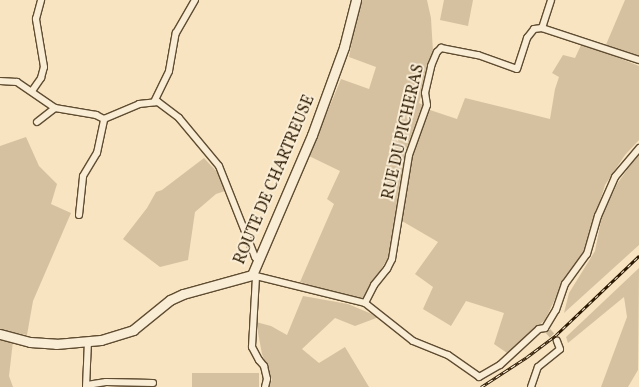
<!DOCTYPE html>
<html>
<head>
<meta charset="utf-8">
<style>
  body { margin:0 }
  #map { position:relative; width:639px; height:387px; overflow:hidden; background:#f8e4c0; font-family:Vollkorn,serif }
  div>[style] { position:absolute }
  .green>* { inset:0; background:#d5c1a0; transform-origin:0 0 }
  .street-tunnel>* { height:6px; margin-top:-3px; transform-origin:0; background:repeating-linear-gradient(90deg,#cfbb9a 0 6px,transparent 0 9px) }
  .roads { filter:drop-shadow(1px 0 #5f4c31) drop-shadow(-1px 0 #5f4c31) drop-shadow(0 1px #5f4c31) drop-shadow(0 -1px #5f4c31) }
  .street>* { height:6px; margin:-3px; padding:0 3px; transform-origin:3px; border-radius:3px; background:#faedd6 }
  .secondary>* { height:9px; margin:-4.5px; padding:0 4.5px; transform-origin:4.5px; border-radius:4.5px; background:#faedd6 }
  .rail>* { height:3px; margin-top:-1.5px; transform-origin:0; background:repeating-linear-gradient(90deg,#faedd6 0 4.5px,#2c1901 0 9px); box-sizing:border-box; border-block:1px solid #2c1901 }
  span { translate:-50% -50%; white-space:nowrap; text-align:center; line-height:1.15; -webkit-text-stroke:4px #faedd6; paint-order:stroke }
  .street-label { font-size:16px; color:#2c1901 }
</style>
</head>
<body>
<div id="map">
  <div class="green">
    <i style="clip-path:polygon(360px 0,427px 0,431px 18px,433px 52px,419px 103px,425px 106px,404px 159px,389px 256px,362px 301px,300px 282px,334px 204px,327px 199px,340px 171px,309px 156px,341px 79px,369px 89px,376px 67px,349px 57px)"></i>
    <i style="clip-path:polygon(444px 0,473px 0,468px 26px,440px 20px)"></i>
    <i style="clip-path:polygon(625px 0,639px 0,639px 60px,605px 47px)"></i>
    <i style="clip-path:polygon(582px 43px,639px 66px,639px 140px,625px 155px,605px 185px,584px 254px,564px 280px,545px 320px,507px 353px,494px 344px,504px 313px,466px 301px,451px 326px,423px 309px,433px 287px,415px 274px,438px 242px,402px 221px,407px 166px,430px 110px,457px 119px,465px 98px,550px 119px,555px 89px,559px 77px,552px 73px,563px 55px,575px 58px)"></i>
    <i style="clip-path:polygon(26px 137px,39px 166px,57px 184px,51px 204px,71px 213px,33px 301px,27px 335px,0 330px,0 146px)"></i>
    <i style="clip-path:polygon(639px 153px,639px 245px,564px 313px,569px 293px,595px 251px,602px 216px,617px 184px)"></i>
    <i style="clip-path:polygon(204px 158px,218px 173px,225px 191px,216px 194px,195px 212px,188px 260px,160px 267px,123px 239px,147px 208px,156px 192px,162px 190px)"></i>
    <i style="clip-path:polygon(639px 268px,638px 370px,628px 387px,601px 387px,627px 317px,624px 297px,568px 343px,566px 337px)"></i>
    <i style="clip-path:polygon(303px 296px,348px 304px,379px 317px,355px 326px,335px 318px,302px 349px,319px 363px,345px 347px,369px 387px,268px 387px,272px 380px,262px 354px,256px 322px,271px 326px,287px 335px)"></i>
    <i style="clip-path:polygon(0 340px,13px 341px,9px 376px,13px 387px,0 387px)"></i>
    <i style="left:259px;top:373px;width:14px;height:67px;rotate:90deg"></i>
  </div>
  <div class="street-tunnel">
    <i style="left:548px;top:331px;width:13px;rotate:48deg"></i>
  </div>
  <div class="roads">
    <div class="street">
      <i style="left:542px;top:28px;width:29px;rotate:-72deg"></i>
      <i style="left:0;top:81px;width:17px;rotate:3deg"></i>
      <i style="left:17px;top:82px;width:46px;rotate:34.4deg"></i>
      <i style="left:55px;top:108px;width:42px;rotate:9.7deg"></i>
      <i style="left:96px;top:115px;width:9px;rotate:27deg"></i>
      <i style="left:104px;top:119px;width:38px;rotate:-23deg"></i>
      <i style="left:139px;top:104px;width:19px;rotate:-6deg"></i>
      <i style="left:158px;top:102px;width:26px;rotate:37deg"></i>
      <i style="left:179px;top:118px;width:62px;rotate:50.2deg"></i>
      <i style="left:219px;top:166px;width:98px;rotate:68.4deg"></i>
      <i style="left:255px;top:257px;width:5px;rotate:53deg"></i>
      <i style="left:32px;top:91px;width:16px;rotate:-55deg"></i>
      <i style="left:41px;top:78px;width:11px;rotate:-75deg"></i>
      <i style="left:44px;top:67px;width:49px;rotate:-99.5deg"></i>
      <i style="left:36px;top:19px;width:20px;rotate:-75deg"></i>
      <i style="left:154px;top:102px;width:34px;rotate:-64deg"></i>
      <i style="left:169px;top:71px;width:39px;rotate:-80deg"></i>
      <i style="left:176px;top:33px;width:38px;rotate:-60deg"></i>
      <i style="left:37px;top:122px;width:23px;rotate:-38deg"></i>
      <i style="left:79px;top:215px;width:39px;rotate:-84deg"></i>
      <i style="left:83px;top:176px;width:27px;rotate:-59deg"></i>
      <i style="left:97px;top:153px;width:35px;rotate:-78deg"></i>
      <i style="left:252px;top:275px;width:116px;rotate:13.9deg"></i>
      <i style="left:365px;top:303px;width:61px;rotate:38.4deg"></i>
      <i style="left:413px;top:341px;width:38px;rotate:22deg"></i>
      <i style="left:448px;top:355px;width:38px;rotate:35deg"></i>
      <i style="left:479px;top:377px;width:24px;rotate:-30deg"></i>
      <i style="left:500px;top:365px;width:53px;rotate:-42.7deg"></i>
      <i style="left:539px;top:329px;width:6px;rotate:-9deg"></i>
      <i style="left:256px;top:277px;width:70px;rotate:93.3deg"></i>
      <i style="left:252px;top:347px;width:15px;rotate:62deg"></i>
      <i style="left:259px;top:360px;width:8px;rotate:50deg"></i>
      <i style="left:264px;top:366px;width:13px;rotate:77deg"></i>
      <i style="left:267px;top:379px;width:8px;rotate:104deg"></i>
      <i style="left:365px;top:303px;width:20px;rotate:-63deg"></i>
      <i style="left:374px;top:285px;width:21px;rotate:-51deg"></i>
      <i style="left:387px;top:269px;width:11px;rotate:-63deg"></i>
      <i style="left:392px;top:259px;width:105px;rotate:-80.7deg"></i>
      <i style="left:409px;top:155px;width:53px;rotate:-70.2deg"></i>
      <i style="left:427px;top:105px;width:12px;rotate:-99deg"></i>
      <i style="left:425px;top:93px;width:28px;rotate:-77deg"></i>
      <i style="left:431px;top:66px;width:15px;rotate:-67deg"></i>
      <i style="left:437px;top:52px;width:6px;rotate:-45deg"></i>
      <i style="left:441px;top:48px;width:38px;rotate:11deg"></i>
      <i style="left:478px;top:55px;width:41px;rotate:19.7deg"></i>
      <i style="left:517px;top:69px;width:33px;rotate:-72deg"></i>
      <i style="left:527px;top:38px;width:11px;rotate:-52deg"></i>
      <i style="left:534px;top:29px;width:8px;rotate:-7deg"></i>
      <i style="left:542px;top:28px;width:102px;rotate:18.3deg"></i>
      <i style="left:545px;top:328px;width:21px;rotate:-59deg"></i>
      <i style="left:556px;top:310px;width:28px;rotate:-71deg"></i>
      <i style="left:565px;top:284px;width:37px;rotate:-54deg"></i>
      <i style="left:587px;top:254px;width:40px;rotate:-74deg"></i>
      <i style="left:598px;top:216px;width:43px;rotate:-66.4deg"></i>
      <i style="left:615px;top:177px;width:38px;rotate:-50deg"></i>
      <i style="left:87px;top:385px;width:19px;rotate:-9deg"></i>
      <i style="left:106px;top:382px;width:47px;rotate:1.2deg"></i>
      <i style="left:86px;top:387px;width:45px;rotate:-87.5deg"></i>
      <i style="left:531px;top:387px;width:21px;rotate:-71deg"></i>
      <i style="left:538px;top:367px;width:28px;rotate:-39deg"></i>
      <i style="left:560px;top:349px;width:9px;rotate:-111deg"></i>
    </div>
    <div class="secondary">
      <i style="left:0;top:334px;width:31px;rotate:15deg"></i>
      <i style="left:30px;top:342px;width:26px;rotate:4deg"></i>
      <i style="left:56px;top:344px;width:45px;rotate:-5.1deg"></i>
      <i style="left:101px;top:340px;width:34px;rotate:-17deg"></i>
      <i style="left:133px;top:330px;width:48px;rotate:-39deg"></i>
      <i style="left:170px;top:300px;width:14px;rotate:-25deg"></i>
      <i style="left:183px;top:294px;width:72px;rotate:-15.4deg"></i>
      <i style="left:252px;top:275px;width:152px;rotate:-66.8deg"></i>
      <i style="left:312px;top:135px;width:94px;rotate:-70deg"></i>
      <i style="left:344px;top:47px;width:49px;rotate:-75.7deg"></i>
    </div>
  </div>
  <div class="rail">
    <i style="left:481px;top:387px;width:55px;rotate:-33.1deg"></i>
    <i style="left:527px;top:357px;width:36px;rotate:-37deg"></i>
    <i style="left:556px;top:335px;width:115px;rotate:-43.6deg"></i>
  </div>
  <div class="street-label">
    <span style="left:404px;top:132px;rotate:-77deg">RUE DU PICHERAS</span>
    <span style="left:275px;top:180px;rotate:-67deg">ROUTE DE CHARTREUSE</span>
  </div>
</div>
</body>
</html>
